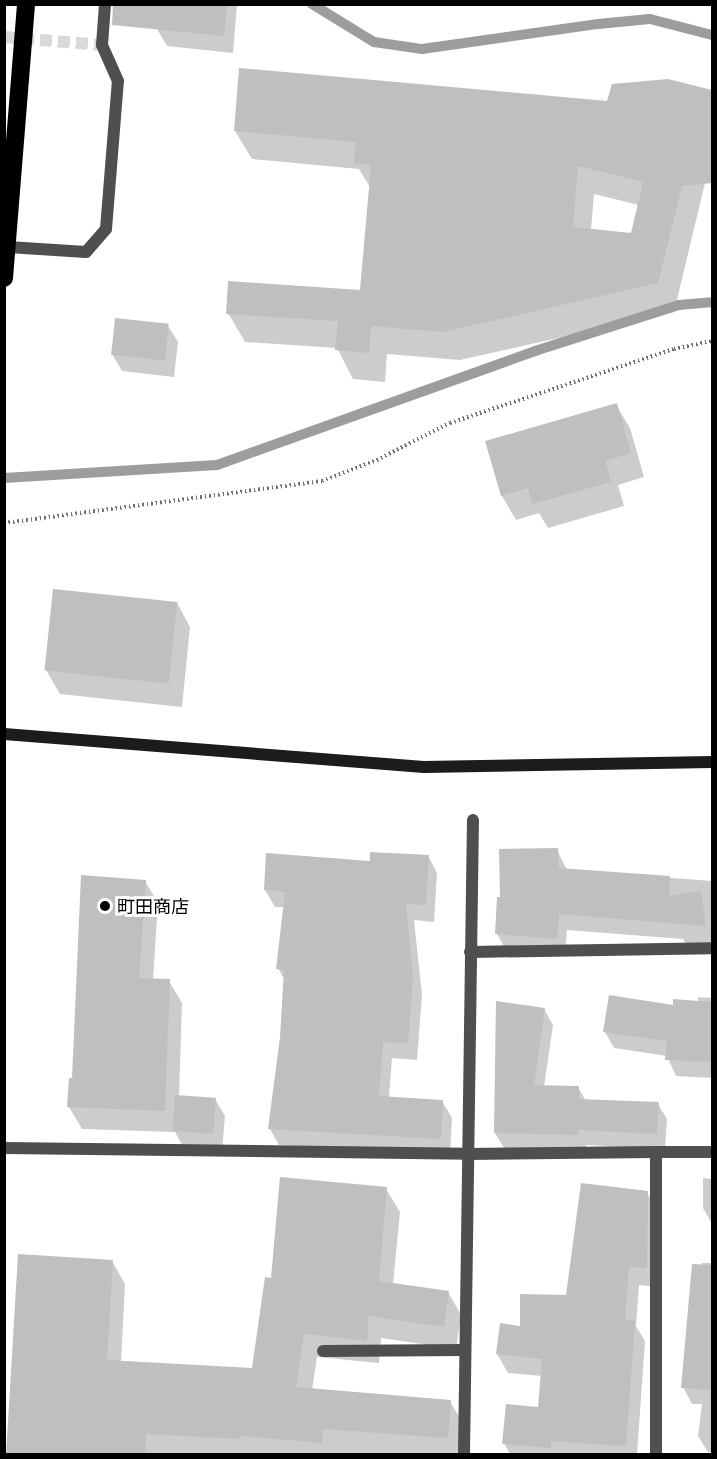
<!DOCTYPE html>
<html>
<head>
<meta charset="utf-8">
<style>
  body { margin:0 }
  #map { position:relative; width:717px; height:1459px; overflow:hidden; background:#fff; font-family:Barlow,"Noto Sans JP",sans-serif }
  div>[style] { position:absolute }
  .shadow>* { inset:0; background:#0003 }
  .stream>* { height:10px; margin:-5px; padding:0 5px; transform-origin:5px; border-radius:5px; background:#9d9d9d }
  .building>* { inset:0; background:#bfbfbf; transform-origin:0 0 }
  .street-tunnel>* { height:12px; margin-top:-6px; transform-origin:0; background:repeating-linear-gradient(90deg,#d9d9d9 0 12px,transparent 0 18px) }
  .path>* { height:4px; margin-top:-2px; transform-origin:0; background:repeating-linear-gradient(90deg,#717171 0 1.5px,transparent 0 4.5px) }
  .street>* { height:12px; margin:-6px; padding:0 6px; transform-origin:6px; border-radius:6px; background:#4f4f4f }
  .secondary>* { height:12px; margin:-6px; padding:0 6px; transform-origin:6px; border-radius:6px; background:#1c1c1c }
  .highway>* { height:18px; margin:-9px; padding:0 9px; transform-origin:9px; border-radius:9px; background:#000 }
  .dots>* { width:16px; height:16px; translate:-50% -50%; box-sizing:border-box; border:3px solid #fff; border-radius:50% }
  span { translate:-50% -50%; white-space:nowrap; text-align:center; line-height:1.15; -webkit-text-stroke:6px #fff; paint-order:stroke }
  .poi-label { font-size:18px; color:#000 }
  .left { translate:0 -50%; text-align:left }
  .frame { position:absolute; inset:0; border:6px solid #000; pointer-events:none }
</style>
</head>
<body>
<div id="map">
  <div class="shadow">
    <i style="clip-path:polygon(159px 4px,237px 4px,233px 53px,167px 46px,157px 29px)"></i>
    <i style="clip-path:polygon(evenodd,705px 89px,712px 103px,712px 154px,674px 312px,460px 360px,387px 354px,385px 382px,353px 379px,337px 348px,245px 342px,228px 313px,361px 292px,371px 189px,359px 169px,252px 159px,235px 131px,609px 103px,705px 89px,594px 194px,639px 205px,632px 235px,591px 230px,594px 194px)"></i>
    <i style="clip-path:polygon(168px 326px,178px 342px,174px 377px,122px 371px,112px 354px)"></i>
    <i style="clip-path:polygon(616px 405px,630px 428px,644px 477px,618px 485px,624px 506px,548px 528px,539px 513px,516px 520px,502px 496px,487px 442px)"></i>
    <i style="clip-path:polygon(177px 603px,190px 627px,182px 707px,60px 694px,46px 670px)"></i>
    <i style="clip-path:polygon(557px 850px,567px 870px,712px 881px,712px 952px,692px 954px,683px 939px,567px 930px,565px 954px,506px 950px,497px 934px)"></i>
    <i style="clip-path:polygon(428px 856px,437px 873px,434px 922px,414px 920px,422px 995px,417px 1060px,392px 1058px,389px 1098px,442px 1101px,452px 1118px,450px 1155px,279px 1145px,270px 1129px,282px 1037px,285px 981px,278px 968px,285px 907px,275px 907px,265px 890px,371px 862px)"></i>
    <i style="clip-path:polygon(145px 881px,158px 903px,153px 980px,169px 981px,182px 1003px,179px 1097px,215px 1099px,225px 1116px,222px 1151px,184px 1148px,175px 1132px,82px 1129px,69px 1107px,74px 1080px)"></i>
    <i style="clip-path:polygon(698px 997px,712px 998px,712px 1078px,676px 1076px,667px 1056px,614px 1048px,605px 1032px,674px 1006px,698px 1003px)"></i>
    <i style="clip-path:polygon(544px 1009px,553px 1025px,544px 1087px,578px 1087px,586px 1101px,658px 1104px,667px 1119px,665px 1149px,586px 1145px,586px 1150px,504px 1148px,495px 1133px)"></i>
    <i style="clip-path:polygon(703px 1178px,712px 1179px,712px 1224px,703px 1208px)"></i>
    <i style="clip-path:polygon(386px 1189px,400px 1212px,393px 1284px,448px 1292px,461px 1315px,456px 1349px,381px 1338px,379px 1363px,317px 1357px,312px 1390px,450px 1401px,463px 1424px,461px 1454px,4px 1454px,8px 1454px,112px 1261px,125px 1284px,121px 1362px,253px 1370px,272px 1280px)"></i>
    <i style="clip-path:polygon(647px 1193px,658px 1212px,657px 1287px,639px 1285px,636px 1326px,645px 1341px,637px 1454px,510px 1454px,504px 1443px,539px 1408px,542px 1376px,508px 1373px,497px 1354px,522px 1327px,567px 1296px)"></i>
    <i style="clip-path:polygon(702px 1263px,712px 1263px,712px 1452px,708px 1452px,698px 1436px,702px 1404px,692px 1404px,683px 1387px,702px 1300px)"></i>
  </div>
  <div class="stream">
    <i style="left:312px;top:4px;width:73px;rotate:31.5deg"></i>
    <i style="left:374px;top:42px;width:49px;rotate:8.3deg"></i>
    <i style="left:422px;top:49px;width:178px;rotate:-8.1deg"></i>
    <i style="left:598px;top:24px;width:52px;rotate:-5.5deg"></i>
    <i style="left:650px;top:19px;width:64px;rotate:14.5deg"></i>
    <i style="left:4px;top:478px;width:213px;rotate:-3.5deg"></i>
    <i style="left:217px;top:465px;width:338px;rotate:-19.7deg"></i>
    <i style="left:535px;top:351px;width:151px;rotate:-17.7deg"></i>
    <i style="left:679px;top:305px;width:33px;rotate:-5deg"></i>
  </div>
  <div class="building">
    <i style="clip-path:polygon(113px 4px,227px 4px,224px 36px,112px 25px)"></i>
    <i style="clip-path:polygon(evenodd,239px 68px,607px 101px,612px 84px,668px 79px,712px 90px,712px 183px,682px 186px,658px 283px,443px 332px,371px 326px,369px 353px,335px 350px,338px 321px,226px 314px,228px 281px,360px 290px,371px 165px,354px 163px,356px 142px,234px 131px,239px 68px,578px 166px,643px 182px,631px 233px,573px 227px,578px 166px)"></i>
    <i style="left:115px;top:318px;width:54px;height:37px;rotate:6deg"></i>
    <i style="clip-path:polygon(617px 403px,631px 453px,605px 461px,611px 482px,532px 504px,528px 488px,501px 496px,485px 441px)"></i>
    <i style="left:53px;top:589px;width:125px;height:82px;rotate:6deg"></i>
    <i style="clip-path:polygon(558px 848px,559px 868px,670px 876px,669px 896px,701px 891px,706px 926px,559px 914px,557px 939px,495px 934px,497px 897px,500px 897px,499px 849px)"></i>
    <i style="clip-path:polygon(370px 852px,429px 855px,426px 905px,406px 904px,413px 977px,408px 1043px,383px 1042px,379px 1096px,443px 1100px,441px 1139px,268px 1129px,280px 1037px,284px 970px,276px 969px,285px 892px,264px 890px,266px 853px,370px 861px)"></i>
    <i style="clip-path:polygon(81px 875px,146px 880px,139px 978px,170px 979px,165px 1111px,67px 1107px,69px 1078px,72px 1078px)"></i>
    <i style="clip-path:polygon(609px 995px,673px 1005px,673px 999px,712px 1002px,712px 1062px,665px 1060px,667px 1041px,603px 1032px)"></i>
    <i style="clip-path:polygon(496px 1001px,545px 1008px,534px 1085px,579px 1086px,579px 1099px,659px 1102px,657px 1134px,578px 1130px,578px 1135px,494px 1133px)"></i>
    <i style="left:175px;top:1095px;width:41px;height:36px;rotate:4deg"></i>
    <i style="clip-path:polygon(280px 1177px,387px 1187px,379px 1281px,449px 1291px,444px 1327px,369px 1316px,367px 1341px,304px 1334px,296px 1387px,451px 1400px,448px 1438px,323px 1429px,322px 1443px,241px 1436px,241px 1439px,146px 1434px,145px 1455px,6px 1455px,18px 1254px,113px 1260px,107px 1360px,252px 1368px,265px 1277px,271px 1278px)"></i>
    <i style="clip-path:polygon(581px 1183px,648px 1191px,647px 1268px,629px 1267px,625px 1320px,635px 1321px,626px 1446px,551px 1441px,551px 1448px,502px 1444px,506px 1404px,538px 1407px,542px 1359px,496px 1354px,500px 1323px,520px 1326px,520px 1294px,566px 1295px)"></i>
    <i style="clip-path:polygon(692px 1264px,712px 1265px,712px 1390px,681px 1388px)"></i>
  </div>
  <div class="street-tunnel">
    <i style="left:4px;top:37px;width:98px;rotate:4.7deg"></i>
  </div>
  <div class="path">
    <i style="left:4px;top:523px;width:321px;rotate:-7.5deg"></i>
    <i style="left:322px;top:481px;width:59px;rotate:-20.9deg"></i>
    <i style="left:377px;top:460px;width:82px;rotate:-26.9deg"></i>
    <i style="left:450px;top:423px;width:236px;rotate:-18.3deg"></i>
    <i style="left:674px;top:349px;width:39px;rotate:-12deg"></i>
  </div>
  <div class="street">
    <i style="left:8px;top:247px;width:78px;rotate:3.7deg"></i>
    <i style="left:86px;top:252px;width:30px;rotate:-49deg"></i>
    <i style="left:106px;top:229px;width:148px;rotate:-85.4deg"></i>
    <i style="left:118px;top:81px;width:39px;rotate:-114deg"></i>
    <i style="left:102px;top:45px;width:41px;rotate:-85.8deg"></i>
    <i style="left:470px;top:952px;width:242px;rotate:-0.9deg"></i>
    <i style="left:4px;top:1148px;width:463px;rotate:0.7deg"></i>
    <i style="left:467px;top:1154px;width:189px;rotate:-0.6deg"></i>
    <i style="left:656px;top:1152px;width:302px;rotate:90deg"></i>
    <i style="left:656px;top:1152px;width:56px"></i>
    <i style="left:323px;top:1351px;width:141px;rotate:-0.4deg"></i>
    <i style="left:464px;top:1454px;width:634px;rotate:-89.19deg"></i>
  </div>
  <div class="secondary">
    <i style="left:4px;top:734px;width:421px;rotate:4.5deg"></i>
    <i style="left:424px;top:767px;width:288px;rotate:-1deg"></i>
  </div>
  <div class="highway">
    <i style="left:4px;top:278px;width:275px;rotate:-85.4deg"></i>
  </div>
  <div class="dots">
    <i style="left:105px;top:906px;background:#000"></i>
  </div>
  <div class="poi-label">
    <span class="left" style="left:117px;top:906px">町田商店</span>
  </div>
  <div class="frame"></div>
</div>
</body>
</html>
